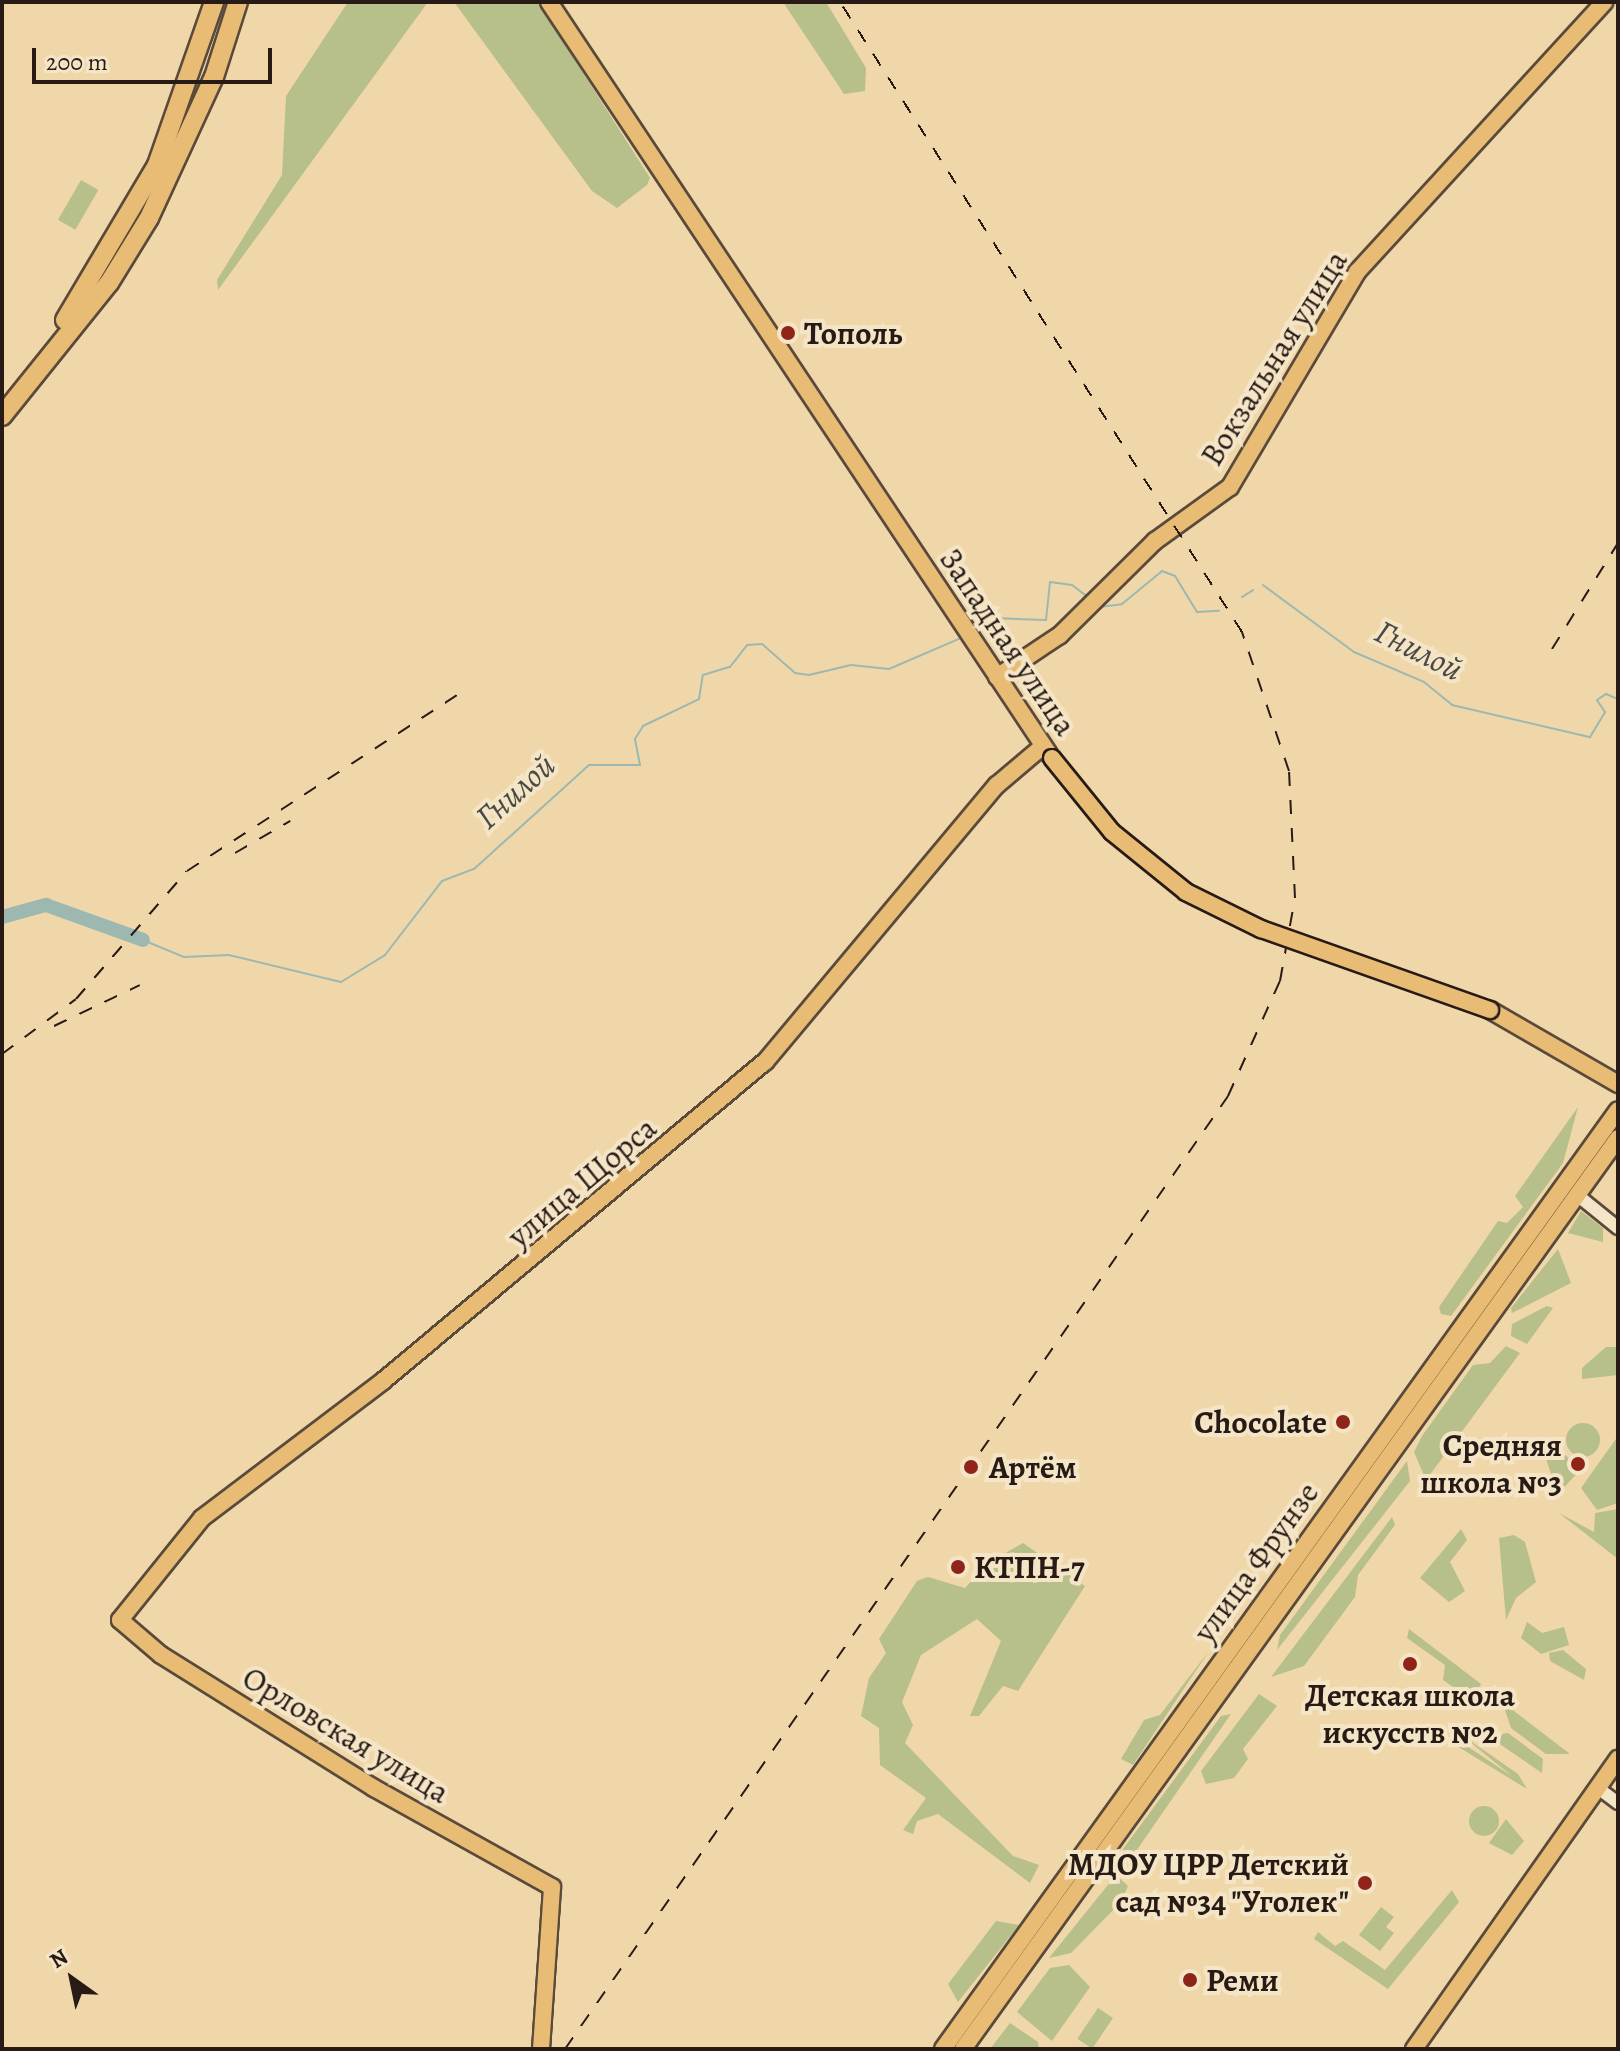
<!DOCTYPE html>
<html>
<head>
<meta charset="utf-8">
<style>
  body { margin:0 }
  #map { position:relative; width:1620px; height:2051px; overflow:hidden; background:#f0d7a9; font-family:Alegreya,serif }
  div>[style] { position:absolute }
  .green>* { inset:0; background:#b7bf8a; transform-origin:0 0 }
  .round { border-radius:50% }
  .stream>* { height:2px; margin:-1px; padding:0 1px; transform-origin:1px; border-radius:1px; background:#9db8b1 }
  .river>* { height:14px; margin:-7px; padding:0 7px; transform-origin:7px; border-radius:7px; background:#9db8b1 }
  .roads { filter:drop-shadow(2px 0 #5a4a3b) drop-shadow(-2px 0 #5a4a3b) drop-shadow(0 2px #5a4a3b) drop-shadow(0 -2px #5a4a3b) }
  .minor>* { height:12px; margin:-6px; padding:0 6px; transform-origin:6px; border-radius:6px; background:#f5e5c7 }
  .major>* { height:16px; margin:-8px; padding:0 8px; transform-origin:8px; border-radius:8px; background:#e8bc74 }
  .highway>* { height:18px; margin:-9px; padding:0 9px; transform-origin:9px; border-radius:9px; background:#e8bc74 }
  .rail>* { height:2px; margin-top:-1px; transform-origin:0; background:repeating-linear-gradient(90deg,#281b16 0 14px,transparent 0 28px) }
  .bridges { filter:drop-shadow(2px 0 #281b16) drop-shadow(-2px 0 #281b16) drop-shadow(0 2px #281b16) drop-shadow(0 -2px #281b16) }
  .major-bridge>* { height:16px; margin:-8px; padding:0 8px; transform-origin:8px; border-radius:8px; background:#e8bc74 }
  .dots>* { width:22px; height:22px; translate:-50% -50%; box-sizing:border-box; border:4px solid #f5e5c7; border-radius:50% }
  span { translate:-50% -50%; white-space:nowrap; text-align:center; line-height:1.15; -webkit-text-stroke:8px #f5e5c7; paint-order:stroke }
  .poi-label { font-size:32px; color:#281b16; font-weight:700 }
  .left { translate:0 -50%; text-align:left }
  .right { translate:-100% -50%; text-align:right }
  .street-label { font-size:32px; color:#281b16 }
  .water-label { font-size:34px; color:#4b4a44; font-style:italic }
  .frame { position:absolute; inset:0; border:4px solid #281b16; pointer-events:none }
  .north { position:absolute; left:32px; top:1939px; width:80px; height:80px; -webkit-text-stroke:6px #f5e5c7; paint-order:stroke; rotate:327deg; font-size:22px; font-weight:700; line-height:32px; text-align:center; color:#281b16 }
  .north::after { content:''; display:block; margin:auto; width:28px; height:36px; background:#281b16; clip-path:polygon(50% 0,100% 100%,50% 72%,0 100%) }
  .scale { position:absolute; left:32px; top:48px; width:240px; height:36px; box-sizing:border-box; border:4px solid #281b16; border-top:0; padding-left:10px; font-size:24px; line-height:28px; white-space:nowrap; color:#281b16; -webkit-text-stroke:6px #f5e5c7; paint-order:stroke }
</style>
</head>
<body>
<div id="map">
  <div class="green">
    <i style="clip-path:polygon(348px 2px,428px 2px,218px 290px,217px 280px,282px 175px,286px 96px)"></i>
    <i style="clip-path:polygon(454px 2px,538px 2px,650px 178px,647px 185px,617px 208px,592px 191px)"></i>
    <i style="clip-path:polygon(783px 2px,826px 2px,866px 68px,865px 91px,844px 94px)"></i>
    <i style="left:81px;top:180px;width:20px;height:46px;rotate:30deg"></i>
    <i style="clip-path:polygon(1578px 1107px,1563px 1163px,1451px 1316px,1441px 1314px,1439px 1307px,1498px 1221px,1507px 1223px,1523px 1207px,1515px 1196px)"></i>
    <i style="clip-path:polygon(1581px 1211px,1603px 1228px,1603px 1242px,1568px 1233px)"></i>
    <i style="clip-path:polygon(1558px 1249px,1571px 1283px,1512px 1313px,1511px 1308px)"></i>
    <i style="clip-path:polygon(1547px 1306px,1553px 1308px,1527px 1344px,1511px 1336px,1512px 1324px)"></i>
    <i style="clip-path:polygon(1506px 1346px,1520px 1353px,1426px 1480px,1414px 1452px,1422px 1436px,1473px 1365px,1490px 1363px)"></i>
    <i style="clip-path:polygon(1606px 1347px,1618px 1347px,1618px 1375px,1582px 1379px,1582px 1368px)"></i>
    <i class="round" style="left:1566px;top:1423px;width:34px;height:34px"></i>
    <i style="clip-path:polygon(1618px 1436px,1618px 1503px,1597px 1510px,1581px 1488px)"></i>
    <i style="clip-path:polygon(1555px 1446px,1581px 1469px,1558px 1494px,1544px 1453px)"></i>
    <i style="clip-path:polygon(1407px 1461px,1410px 1481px,1277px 1650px,1280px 1635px)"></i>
    <i style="clip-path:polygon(1618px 1509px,1618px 1559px,1559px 1513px,1594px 1532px,1595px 1513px)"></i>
    <i style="clip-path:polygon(1392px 1517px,1395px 1525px,1358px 1575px,1355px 1597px,1304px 1666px,1271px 1677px)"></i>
    <i style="clip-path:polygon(1461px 1529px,1467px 1540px,1450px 1562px,1465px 1591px,1449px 1602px,1420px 1578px)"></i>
    <i style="clip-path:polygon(1514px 1535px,1525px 1542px,1536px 1582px,1516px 1598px,1506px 1620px,1499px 1538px)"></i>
    <i style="clip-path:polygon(1023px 1543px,1085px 1586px,1018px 1691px,1003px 1686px,979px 1716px,970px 1716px,1001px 1641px,977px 1619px,921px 1655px,902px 1702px,913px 1725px,905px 1743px,1013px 1856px,1039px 1865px,1030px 1883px,938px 1814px,917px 1821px,913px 1834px,903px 1830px,926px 1798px,880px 1765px,879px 1728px,861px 1716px,869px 1678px,886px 1653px,879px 1639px,917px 1581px,928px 1577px,965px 1588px,988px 1563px)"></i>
    <i style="clip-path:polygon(1527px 1622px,1542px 1633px,1564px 1627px,1569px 1645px,1541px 1654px,1521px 1638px)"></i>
    <i style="clip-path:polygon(1409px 1629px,1481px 1684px,1472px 1700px,1443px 1680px,1445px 1665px,1407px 1638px)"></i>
    <i style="clip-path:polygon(1563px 1650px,1586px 1669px,1584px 1680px,1550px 1661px,1549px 1653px)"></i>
    <i style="clip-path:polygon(1209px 1651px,1133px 1765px,1121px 1759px,1144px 1720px,1160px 1715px)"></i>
    <i style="clip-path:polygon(1259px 1694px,1277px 1706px,1243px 1749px,1248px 1759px,1234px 1778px,1206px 1784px,1201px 1771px)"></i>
    <i style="clip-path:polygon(1504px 1707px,1506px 1705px,1570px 1754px,1546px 1754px,1511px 1728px)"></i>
    <i style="clip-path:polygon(1231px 1714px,1134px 1854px,1125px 1858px,1123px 1849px,1221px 1716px)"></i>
    <i style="clip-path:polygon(1459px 1733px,1518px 1774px,1527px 1789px,1452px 1743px,1455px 1738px,1513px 1777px)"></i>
    <i style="clip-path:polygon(1508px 1733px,1543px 1759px,1542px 1773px,1488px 1736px)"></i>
    <i class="round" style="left:1469px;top:1806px;width:30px;height:30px"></i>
    <i style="clip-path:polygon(1506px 1819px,1524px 1841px,1512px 1855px,1489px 1843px)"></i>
    <i style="clip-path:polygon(1116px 1875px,1128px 1886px,1121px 1902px,1071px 1953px,1049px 1958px)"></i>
    <i style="clip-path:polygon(1452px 1890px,1459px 1902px,1388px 1989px,1314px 1939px,1318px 1932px,1335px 1946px,1343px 1941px,1385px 1970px)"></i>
    <i style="clip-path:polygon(1381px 1907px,1394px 1917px,1386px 1927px,1394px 1933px,1380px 1951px,1359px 1935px)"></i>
    <i style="clip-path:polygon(996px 1921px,1019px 1925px,958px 2002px,948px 1984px)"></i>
    <i style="clip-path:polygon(1069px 1965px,1090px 1987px,1052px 2041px,1017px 2012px,1050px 1968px)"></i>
    <i style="left:1098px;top:2008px;width:18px;height:37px;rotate:34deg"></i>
    <i style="clip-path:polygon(1010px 2023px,1038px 2042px,1039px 2049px,990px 2049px)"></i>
  </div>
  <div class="stream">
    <i style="left:1263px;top:585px;width:113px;rotate:36.4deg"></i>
    <i style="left:1354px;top:652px;width:76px;rotate:23.2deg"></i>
    <i style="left:1424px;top:682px;width:36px;rotate:39deg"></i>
    <i style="left:1452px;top:705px;width:142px;rotate:13.1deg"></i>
    <i style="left:1590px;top:737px;width:29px;rotate:-59deg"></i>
    <i style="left:1605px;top:712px;width:14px;rotate:-124deg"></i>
    <i style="left:1597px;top:700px;width:11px;rotate:-34deg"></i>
    <i style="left:1606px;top:694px;width:13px;rotate:23deg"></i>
    <i style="left:1242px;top:597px;width:13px;rotate:-32deg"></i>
    <i style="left:1099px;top:607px;width:23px;rotate:-7deg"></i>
    <i style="left:1122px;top:604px;width:52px;rotate:-39.5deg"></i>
    <i style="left:1162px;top:571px;width:14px;rotate:21deg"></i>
    <i style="left:1175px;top:576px;width:42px;rotate:58.6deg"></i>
    <i style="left:1197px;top:612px;width:22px;rotate:-3deg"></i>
    <i style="left:973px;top:630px;width:23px;rotate:-31deg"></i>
    <i style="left:993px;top:618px;width:53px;rotate:2.2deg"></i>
    <i style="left:1046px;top:620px;width:38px;rotate:-84deg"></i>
    <i style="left:1050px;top:582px;width:22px;rotate:8deg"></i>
    <i style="left:1072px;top:585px;width:21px;rotate:37deg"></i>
    <i style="left:143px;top:940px;width:44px;rotate:22.5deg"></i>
    <i style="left:184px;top:957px;width:45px;rotate:-2.5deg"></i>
    <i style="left:229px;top:955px;width:115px;rotate:13.6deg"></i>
    <i style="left:341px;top:982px;width:52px;rotate:-31.5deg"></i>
    <i style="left:385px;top:955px;width:93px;rotate:-52.4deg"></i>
    <i style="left:442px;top:881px;width:34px;rotate:-21deg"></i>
    <i style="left:474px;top:869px;width:155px;rotate:-42.1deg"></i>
    <i style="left:589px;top:765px;width:51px"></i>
    <i style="left:640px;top:765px;width:26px;rotate:-101deg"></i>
    <i style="left:635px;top:739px;width:15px;rotate:-58deg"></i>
    <i style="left:643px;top:726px;width:62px;rotate:-25.7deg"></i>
    <i style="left:699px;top:699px;width:24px;rotate:-81deg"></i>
    <i style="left:703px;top:675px;width:28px;rotate:-17deg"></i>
    <i style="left:730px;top:667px;width:28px;rotate:-52deg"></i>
    <i style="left:747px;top:645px;width:15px;rotate:-4deg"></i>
    <i style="left:762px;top:644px;width:44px;rotate:41.3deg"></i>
    <i style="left:795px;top:673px;width:14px;rotate:8deg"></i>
    <i style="left:809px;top:675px;width:43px;rotate:-13.4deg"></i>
    <i style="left:851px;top:665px;width:38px;rotate:6deg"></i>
    <i style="left:889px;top:669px;width:78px;rotate:-23.3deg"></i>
  </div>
  <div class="river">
    <i style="left:2px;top:917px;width:46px;rotate:-15.3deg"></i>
    <i style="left:46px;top:905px;width:103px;rotate:19.8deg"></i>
  </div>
  <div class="roads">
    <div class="minor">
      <i style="left:1576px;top:1194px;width:54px;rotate:39deg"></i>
      <i style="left:1598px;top:1788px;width:25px;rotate:37deg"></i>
    </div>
    <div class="major">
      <i style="left:549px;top:2px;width:903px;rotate:56.38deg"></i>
      <i style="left:997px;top:677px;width:76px;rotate:-33.7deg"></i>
      <i style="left:1060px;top:635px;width:134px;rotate:-44.7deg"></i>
      <i style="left:1155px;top:541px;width:92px;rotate:-35.8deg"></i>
      <i style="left:1230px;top:487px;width:250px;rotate:-59.4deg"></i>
      <i style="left:1357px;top:272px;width:366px;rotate:-47.5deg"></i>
      <i style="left:1490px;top:1010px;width:148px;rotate:30deg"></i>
      <i style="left:541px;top:2049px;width:162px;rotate:-86.1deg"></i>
      <i style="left:552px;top:1887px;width:204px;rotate:-150.9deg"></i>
      <i style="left:374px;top:1788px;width:251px;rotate:-148deg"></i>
      <i style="left:161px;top:1655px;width:54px;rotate:-139.5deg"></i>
      <i style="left:120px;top:1620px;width:131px;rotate:-51.2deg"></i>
      <i style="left:202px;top:1518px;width:227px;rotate:-37.1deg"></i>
      <i style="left:383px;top:1381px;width:498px;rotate:-39.9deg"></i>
      <i style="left:765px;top:1062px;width:361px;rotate:-50.1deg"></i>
      <i style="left:997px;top:785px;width:60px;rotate:-40.3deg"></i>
      <i style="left:943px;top:2049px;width:1156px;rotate:-54.29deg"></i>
      <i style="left:963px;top:2049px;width:1122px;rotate:-54.28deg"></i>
      <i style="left:1414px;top:2049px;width:355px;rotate:-54.9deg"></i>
    </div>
    <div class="highway">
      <i style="left:65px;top:320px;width:180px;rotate:-59.3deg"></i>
      <i style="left:157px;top:165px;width:173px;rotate:-70.7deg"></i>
      <i style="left:2px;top:416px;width:171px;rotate:-51.2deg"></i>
      <i style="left:109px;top:283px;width:76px;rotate:-58.4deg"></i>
      <i style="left:149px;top:218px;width:155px;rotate:-65.3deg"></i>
      <i style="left:214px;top:77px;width:79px;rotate:-72.3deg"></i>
    </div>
  </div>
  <div class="rail">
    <i style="left:1552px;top:649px;width:125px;rotate:-58.1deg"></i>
    <i style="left:235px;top:853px;width:64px;rotate:-30.2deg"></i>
    <i style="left:54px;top:1026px;width:95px;rotate:-25.5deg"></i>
    <i style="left:2px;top:1054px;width:92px;rotate:-36.6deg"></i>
    <i style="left:76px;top:999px;width:169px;rotate:-49.1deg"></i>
    <i style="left:187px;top:871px;width:335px;rotate:-33.1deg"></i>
    <i style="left:565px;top:2049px;width:1161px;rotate:-55.17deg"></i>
    <i style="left:1228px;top:1096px;width:126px;rotate:-65.7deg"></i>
    <i style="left:1280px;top:981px;width:84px;rotate:-79.8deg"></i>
    <i style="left:1295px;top:898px;width:127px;rotate:-92.7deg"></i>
    <i style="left:1289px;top:771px;width:147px;rotate:-108.7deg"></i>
    <i style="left:1242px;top:632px;width:747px;rotate:-122.54deg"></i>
  </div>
  <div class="bridges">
    <div class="major-bridge">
      <i style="left:1052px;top:758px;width:95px;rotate:51deg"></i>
      <i style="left:1112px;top:832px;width:95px;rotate:39deg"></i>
      <i style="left:1186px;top:892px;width:84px;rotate:26.3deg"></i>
      <i style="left:1261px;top:929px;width:243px;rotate:19.5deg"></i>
    </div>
  </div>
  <div class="dots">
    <i style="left:788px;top:333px;background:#8f2418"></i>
    <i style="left:1343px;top:1422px;background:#8f2418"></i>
    <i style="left:1578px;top:1464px;background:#8f2418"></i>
    <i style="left:971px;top:1467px;background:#8f2418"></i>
    <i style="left:958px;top:1567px;background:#8f2418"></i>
    <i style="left:1410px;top:1664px;background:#8f2418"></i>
    <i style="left:1365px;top:1883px;background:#8f2418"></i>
    <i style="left:1190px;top:1980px;background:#8f2418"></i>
  </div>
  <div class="poi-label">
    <span class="left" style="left:804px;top:333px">Тополь</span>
    <span class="right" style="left:1327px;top:1422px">Chocolate</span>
    <span class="right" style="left:1562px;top:1464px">Средняя<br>школа №3</span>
    <span class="left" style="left:989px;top:1467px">Артём</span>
    <span class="left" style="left:974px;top:1567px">КТПН-7</span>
    <span style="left:1410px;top:1714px">Детская школа<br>искусств №2</span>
    <span class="right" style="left:1349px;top:1883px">МДОУ ЦРР Детский<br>сад №34 "Уголек"</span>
    <span class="left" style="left:1206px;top:1980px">Реми</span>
  </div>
  <div class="street-label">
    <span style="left:1274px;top:358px;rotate:-58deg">Вокзальная улица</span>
    <span style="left:1008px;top:642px;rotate:56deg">Западная улица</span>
    <span style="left:582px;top:1182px;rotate:-40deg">улица Щорса</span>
    <span style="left:1256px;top:1562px;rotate:-54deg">улица Фрунзе</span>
    <span style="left:346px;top:1735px;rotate:31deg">Орловская улица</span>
  </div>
  <div class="water-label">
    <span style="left:1419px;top:650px;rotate:27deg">Гнилой</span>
    <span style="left:515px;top:791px;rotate:-42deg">Гнилой</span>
  </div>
  <div class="frame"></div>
  <div class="north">N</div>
  <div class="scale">200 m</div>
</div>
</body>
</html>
